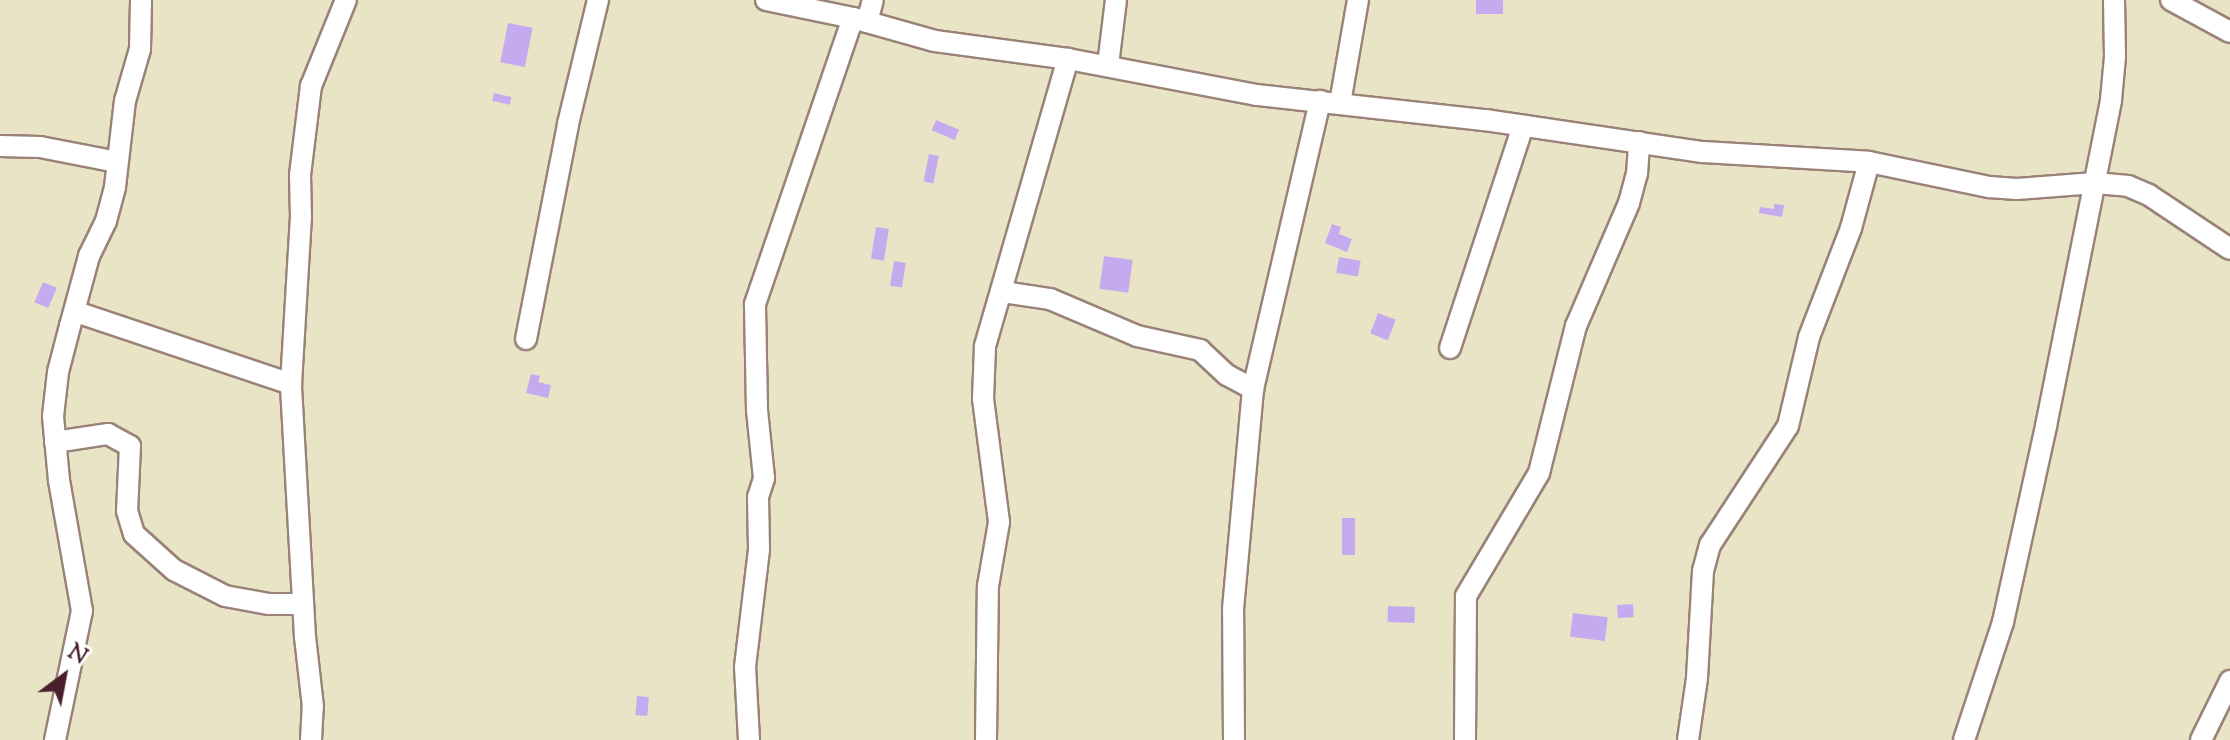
<!DOCTYPE html>
<html>
<head>
<meta charset="utf-8">
<style>
  body { margin:0 }
  #map { position:relative; width:2230px; height:740px; overflow:hidden; background:#eae4c6; font-family:"Sorts Mill Goudy",serif }
  div>[style] { position:absolute }
  .building>* { inset:0; background:#c6aaf0; transform-origin:0 0 }
  .roads { filter:drop-shadow(2px 0 #9a8278) drop-shadow(-2px 0 #9a8278) drop-shadow(0 2px #9a8278) drop-shadow(0 -2px #9a8278) }
  .minor>* { height:20px; margin:-10px; padding:0 10px; transform-origin:10px; border-radius:10px; background:#fff }
  span { translate:-50% -50%; white-space:nowrap; text-align:center; line-height:1.15; -webkit-text-stroke:6px #fff; paint-order:stroke }
  .north { position:absolute; left:24px; top:636px; width:80px; height:80px; -webkit-text-stroke:6px #fff; paint-order:stroke; rotate:32deg; font-size:22px; font-weight:700; line-height:32px; text-align:center; color:#4a1f2b }
  .north::after { content:''; display:block; margin:auto; width:28px; height:36px; background:#4a1f2b; clip-path:polygon(50% 0,100% 100%,50% 72%,0 100%) }
</style>
</head>
<body>
<div id="map">
  <div class="building">
    <i style="left:1476px;top:0;width:27px;height:14px"></i>
    <i style="left:508px;top:23px;width:25px;height:40px;rotate:11deg"></i>
    <i style="left:494px;top:93px;width:18px;height:8px;rotate:13deg"></i>
    <i style="left:936px;top:120px;width:25px;height:11px;rotate:23deg"></i>
    <i style="left:929px;top:154px;width:10px;height:28px;rotate:11deg"></i>
    <i style="clip-path:polygon(1774px 204px,1784px 205px,1782px 217px,1759px 213px,1760px 207px,1774px 209px)"></i>
    <i style="clip-path:polygon(1332px 224px,1341px 227px,1339px 234px,1352px 239px,1347px 252px,1325px 243px)"></i>
    <i style="left:876px;top:227px;width:13px;height:32px;rotate:9deg"></i>
    <i style="left:1104px;top:256px;width:29px;height:33px;rotate:8deg"></i>
    <i style="left:1339px;top:257px;width:22px;height:16px;rotate:10deg"></i>
    <i style="left:894px;top:261px;width:12px;height:25px;rotate:9deg"></i>
    <i style="left:43px;top:282px;width:15px;height:22px;rotate:23deg"></i>
    <i style="left:1378px;top:313px;width:19px;height:22px;rotate:21deg"></i>
    <i style="clip-path:polygon(531px 374px,540px 376px,538px 382px,551px 385px,548px 398px,526px 393px)"></i>
    <i style="left:1342px;top:518px;width:13px;height:37px"></i>
    <i style="left:1633px;top:604px;width:13px;height:16px;rotate:86deg"></i>
    <i style="left:1388px;top:606px;width:27px;height:16px;rotate:2deg"></i>
    <i style="left:1573px;top:613px;width:35px;height:24px;rotate:7deg"></i>
    <i style="left:637px;top:696px;width:12px;height:19px;rotate:5deg"></i>
  </div>
  <div class="roads">
    <div class="minor">
      <i style="left:766px;top:0;width:89px;rotate:11.7deg"></i>
      <i style="left:853px;top:18px;width:85px;rotate:15.7deg"></i>
      <i style="left:935px;top:41px;width:134px;rotate:7.7deg"></i>
      <i style="left:1068px;top:59px;width:192px;rotate:10.8deg"></i>
      <i style="left:1257px;top:95px;width:229px;rotate:6.3deg"></i>
      <i style="left:1485px;top:120px;width:220px;rotate:8.4deg"></i>
      <i style="left:1703px;top:152px;width:166px;rotate:3.4deg"></i>
      <i style="left:1869px;top:162px;width:123px;rotate:11.8deg"></i>
      <i style="left:1989px;top:187px;width:28px;rotate:4deg"></i>
      <i style="left:2017px;top:189px;width:78px;rotate:-4.4deg"></i>
      <i style="left:2095px;top:183px;width:33px;rotate:5deg"></i>
      <i style="left:2128px;top:186px;width:23px;rotate:23deg"></i>
      <i style="left:2149px;top:195px;width:97px;rotate:33.7deg"></i>
      <i style="left:2171px;top:0;width:67px;rotate:28.5deg"></i>
      <i style="left:867px;top:22px;width:23px;rotate:-75deg"></i>
      <i style="left:1108px;top:65px;width:65px;rotate:-83deg"></i>
      <i style="left:1340px;top:103px;width:105px;rotate:-80.1deg"></i>
      <i style="left:0;top:146px;width:40px;rotate:1.4deg"></i>
      <i style="left:40px;top:147px;width:78px;rotate:11deg"></i>
      <i style="left:1003px;top:292px;width:48px;rotate:8.5deg"></i>
      <i style="left:1050px;top:299px;width:95px;rotate:23deg"></i>
      <i style="left:1137px;top:336px;width:65px;rotate:12.5deg"></i>
      <i style="left:1200px;top:350px;width:37px;rotate:43deg"></i>
      <i style="left:1227px;top:375px;width:30px;rotate:28deg"></i>
      <i style="left:76px;top:312px;width:227px;rotate:18.5deg"></i>
      <i style="left:526px;top:339px;width:219px;rotate:-78.9deg"></i>
      <i style="left:568px;top:124px;width:128px;rotate:-76.4deg"></i>
      <i style="left:1450px;top:348px;width:234px;rotate:-71.8deg"></i>
      <i style="left:55px;top:442px;width:54px;rotate:-8.6deg"></i>
      <i style="left:108px;top:434px;width:25px;rotate:29deg"></i>
      <i style="left:130px;top:446px;width:65px;rotate:92.6deg"></i>
      <i style="left:127px;top:511px;width:24px;rotate:73deg"></i>
      <i style="left:134px;top:534px;width:54px;rotate:42deg"></i>
      <i style="left:174px;top:570px;width:57px;rotate:27deg"></i>
      <i style="left:225px;top:596px;width:45px;rotate:10.3deg"></i>
      <i style="left:269px;top:604px;width:34px"></i>
      <i style="left:55px;top:740px;width:132px;rotate:-78.2deg"></i>
      <i style="left:82px;top:611px;width:133px;rotate:-100deg"></i>
      <i style="left:59px;top:480px;width:64px;rotate:-95.4deg"></i>
      <i style="left:53px;top:416px;width:44px;rotate:-83.5deg"></i>
      <i style="left:58px;top:372px;width:48px;rotate:-75.4deg"></i>
      <i style="left:70px;top:326px;width:73px;rotate:-74.8deg"></i>
      <i style="left:89px;top:256px;width:39px;rotate:-64deg"></i>
      <i style="left:106px;top:221px;width:35px;rotate:-75deg"></i>
      <i style="left:115px;top:187px;width:87px;rotate:-83.4deg"></i>
      <i style="left:125px;top:101px;width:54px;rotate:-73.9deg"></i>
      <i style="left:140px;top:49px;width:49px;rotate:-88.8deg"></i>
      <i style="left:311px;top:740px;width:33px;rotate:-87deg"></i>
      <i style="left:313px;top:707px;width:70px;rotate:-96.5deg"></i>
      <i style="left:305px;top:637px;width:253px;rotate:-93.2deg"></i>
      <i style="left:291px;top:384px;width:166px;rotate:-86.6deg"></i>
      <i style="left:301px;top:218px;width:43px;rotate:-91.3deg"></i>
      <i style="left:300px;top:175px;width:90px;rotate:-83deg"></i>
      <i style="left:311px;top:86px;width:93px;rotate:-67.9deg"></i>
      <i style="left:749px;top:740px;width:73px;rotate:-93.1deg"></i>
      <i style="left:745px;top:667px;width:119px;rotate:-83.2deg"></i>
      <i style="left:759px;top:549px;width:52px;rotate:-91.1deg"></i>
      <i style="left:758px;top:497px;width:20px;rotate:-72deg"></i>
      <i style="left:764px;top:478px;width:68px;rotate:-95.9deg"></i>
      <i style="left:757px;top:410px;width:106px;rotate:-91.1deg"></i>
      <i style="left:755px;top:304px;width:302px;rotate:-71.1deg"></i>
      <i style="left:986px;top:740px;width:154px;rotate:-89.3deg"></i>
      <i style="left:988px;top:586px;width:65px;rotate:-80.2deg"></i>
      <i style="left:999px;top:522px;width:124px;rotate:-97.4deg"></i>
      <i style="left:983px;top:399px;width:53px;rotate:-87.8deg"></i>
      <i style="left:985px;top:346px;width:299px;rotate:-73.9deg"></i>
      <i style="left:1234px;top:740px;width:131px;rotate:-90.4deg"></i>
      <i style="left:1233px;top:609px;width:221px;rotate:-84.8deg"></i>
      <i style="left:1253px;top:389px;width:296px;rotate:-76.9deg"></i>
      <i style="left:1465px;top:740px;width:144px;rotate:-89.6deg"></i>
      <i style="left:1466px;top:596px;width:143px;rotate:-59.3deg"></i>
      <i style="left:1539px;top:473px;width:152px;rotate:-75.9deg"></i>
      <i style="left:1576px;top:326px;width:134px;rotate:-66.7deg"></i>
      <i style="left:1629px;top:203px;width:30px;rotate:-75deg"></i>
      <i style="left:1637px;top:174px;width:32px;rotate:-86deg"></i>
      <i style="left:1688px;top:740px;width:63px;rotate:-81.7deg"></i>
      <i style="left:1697px;top:678px;width:107px;rotate:-86.8deg"></i>
      <i style="left:1703px;top:571px;width:27px;rotate:-75deg"></i>
      <i style="left:1710px;top:545px;width:142px;rotate:-56.8deg"></i>
      <i style="left:1788px;top:426px;width:91px;rotate:-76.7deg"></i>
      <i style="left:1809px;top:337px;width:117px;rotate:-68.9deg"></i>
      <i style="left:1851px;top:228px;width:68px;rotate:-74.7deg"></i>
      <i style="left:1964px;top:740px;width:124px;rotate:-71.7deg"></i>
      <i style="left:2003px;top:622px;width:201px;rotate:-77.6deg"></i>
      <i style="left:2046px;top:426px;width:332px;rotate:-78.7deg"></i>
      <i style="left:2111px;top:100px;width:43px;rotate:-84.7deg"></i>
      <i style="left:2115px;top:57px;width:57px;rotate:-91deg"></i>
      <i style="left:2201px;top:740px;width:66px;rotate:-63.8deg"></i>
    </div>
  </div>
  <div class="north">N</div>
</div>
</body>
</html>
